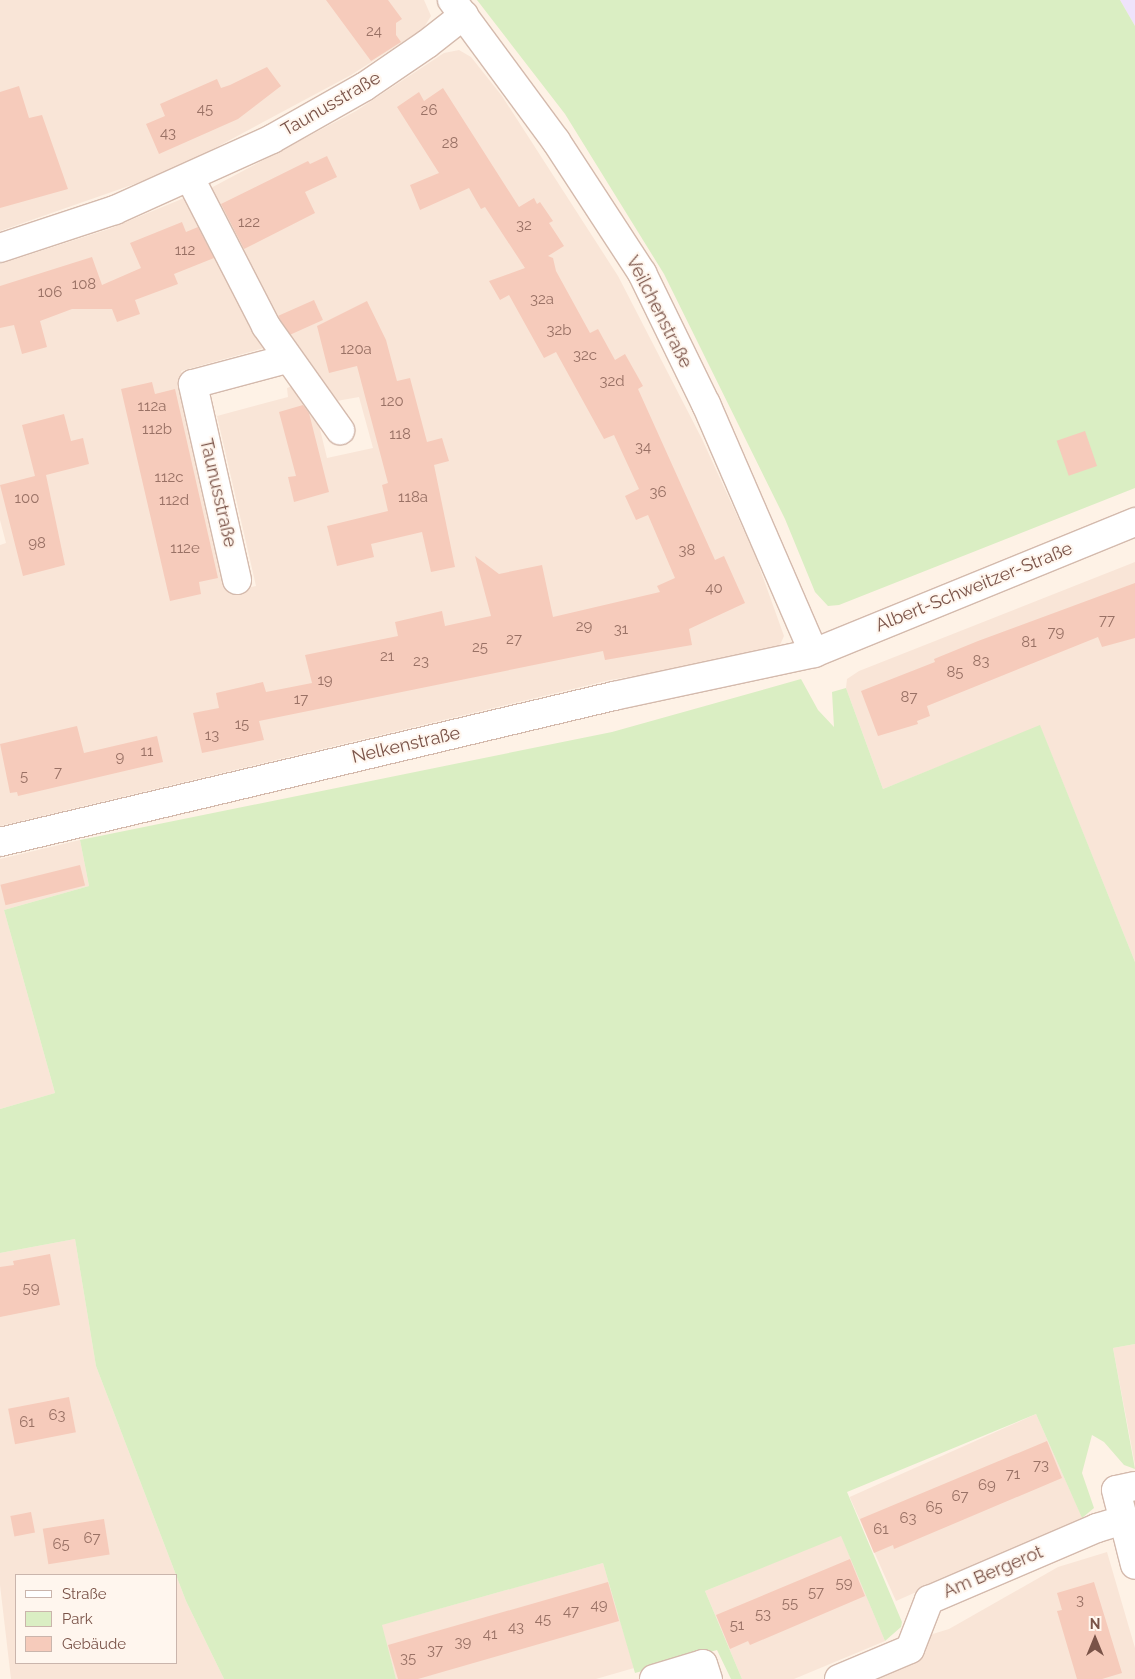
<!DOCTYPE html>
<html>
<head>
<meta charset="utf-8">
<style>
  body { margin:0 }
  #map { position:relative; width:1135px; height:1679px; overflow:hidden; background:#fef2e6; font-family:Raleway,sans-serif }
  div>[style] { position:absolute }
  .residential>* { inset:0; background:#f9e5d7; transform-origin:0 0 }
  .education>* { inset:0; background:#efe3fb }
  .green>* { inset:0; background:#daeec3 }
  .building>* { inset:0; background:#f6cbbb; transform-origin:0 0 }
  .roads { filter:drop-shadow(1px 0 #d4baad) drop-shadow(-1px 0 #d4baad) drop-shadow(0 1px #d4baad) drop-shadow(0 -1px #d4baad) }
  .minor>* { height:28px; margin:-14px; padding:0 14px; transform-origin:14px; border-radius:14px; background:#fff }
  span { translate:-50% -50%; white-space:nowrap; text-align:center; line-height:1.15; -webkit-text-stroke:4px #fff6ee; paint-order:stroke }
  .number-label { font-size:15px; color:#997165 }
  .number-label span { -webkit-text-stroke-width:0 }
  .street-label { font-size:18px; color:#7a5348 }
  .legend { position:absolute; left:15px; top:1574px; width:162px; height:90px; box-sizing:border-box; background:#fff6ee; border:1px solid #cab5ac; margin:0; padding:6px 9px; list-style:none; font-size:15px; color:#7a5348 }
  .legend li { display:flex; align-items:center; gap:10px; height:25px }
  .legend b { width:25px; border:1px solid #cab5ac }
  .north { position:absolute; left:1070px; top:1614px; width:50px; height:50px; -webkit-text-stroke:4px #fff6ee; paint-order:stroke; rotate:0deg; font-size:14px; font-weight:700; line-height:20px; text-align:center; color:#7a5348 }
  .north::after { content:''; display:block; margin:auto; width:18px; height:22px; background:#7a5348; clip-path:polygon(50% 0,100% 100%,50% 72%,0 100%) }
</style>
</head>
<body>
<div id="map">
  <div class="residential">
    <i style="clip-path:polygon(0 0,424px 0,431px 16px,423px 29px,351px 75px,200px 156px,146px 180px,0 231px)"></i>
    <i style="clip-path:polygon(459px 50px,471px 57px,502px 96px,618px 276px,702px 439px,755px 555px,784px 636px,780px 645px,765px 654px,610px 680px,0 826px,0 545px,6px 543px,0 520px,0 264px,109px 229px,189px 196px,271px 346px,181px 371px,232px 591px,256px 586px,217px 416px,288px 397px,287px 388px,298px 384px,316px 413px,327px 458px,373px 448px,359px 397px,331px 402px,295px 358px,209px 189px,356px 111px,444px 53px)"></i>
    <i style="clip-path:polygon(1135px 562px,1135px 962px,1040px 726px,883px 789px,846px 688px,847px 679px,859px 671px)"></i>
    <i style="clip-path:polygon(80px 840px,89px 886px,4px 910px,55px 1093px,0 1109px,0 859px)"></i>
    <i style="clip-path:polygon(evenodd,75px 1239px,96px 1366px,186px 1601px,224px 1679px,11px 1679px,0 1585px,0 1253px,75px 1239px,16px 1575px,176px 1575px,176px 1663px,16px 1663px,16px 1575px)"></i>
    <i style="clip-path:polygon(1135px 1344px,1135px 1465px,1113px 1348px)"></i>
    <i style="left:1036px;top:1414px;width:114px;height:204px;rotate:66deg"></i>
    <i style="clip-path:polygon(841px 1535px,885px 1641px,794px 1679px,742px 1679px,705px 1591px)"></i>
    <i style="clip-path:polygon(1107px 1552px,1135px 1648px,1135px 1679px,858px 1679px,923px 1637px,949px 1629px,1058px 1567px)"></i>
    <i style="clip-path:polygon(603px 1563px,634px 1668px,596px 1679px,396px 1679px,381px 1625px)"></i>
  </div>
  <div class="education">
    <i style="clip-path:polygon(1120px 0,1135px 0,1135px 26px)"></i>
  </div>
  <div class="green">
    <i style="clip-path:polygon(477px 0,1120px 0,1135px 26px,1135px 488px,839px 605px,828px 606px,815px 592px,785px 519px,664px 274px,565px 114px)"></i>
    <i style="clip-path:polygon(801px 679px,818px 710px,834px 727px,832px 692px,846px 688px,883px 789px,1040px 725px,1135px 962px,1135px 1344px,1113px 1348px,1135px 1469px,1124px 1465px,1104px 1442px,1092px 1435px,1082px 1473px,1094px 1508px,1082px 1518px,1036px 1414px,847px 1492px,902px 1622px,901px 1627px,885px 1641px,841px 1536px,705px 1591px,742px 1679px,731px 1679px,717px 1650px,635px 1673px,603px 1563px,382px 1625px,396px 1679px,224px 1679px,186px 1601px,96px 1366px,75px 1239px,0 1253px,0 1109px,55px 1093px,4px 910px,89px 886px,80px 840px,612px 732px)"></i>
  </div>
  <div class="building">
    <i style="clip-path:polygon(326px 0,388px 0,402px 19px,396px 23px,396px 35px,401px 42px,371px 61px)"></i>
    <i style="clip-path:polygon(267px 67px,281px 86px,238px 119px,159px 154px,146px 124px,165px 116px,160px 104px,217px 79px,221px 88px,230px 85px)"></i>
    <i style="clip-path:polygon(19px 86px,29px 118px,42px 115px,68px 189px,0 208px,0 92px)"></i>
    <i style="clip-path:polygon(443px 88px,519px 207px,534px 198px,537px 204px,540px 202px,553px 221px,549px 223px,564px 246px,548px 256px,553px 258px,556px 271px,590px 333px,598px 329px,615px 360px,625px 354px,643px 386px,638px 389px,715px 560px,724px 556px,745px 603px,689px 629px,692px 645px,605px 660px,603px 651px,259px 721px,264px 740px,202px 753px,193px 713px,219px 708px,216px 693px,263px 682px,266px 692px,312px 683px,305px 655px,398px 636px,395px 622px,442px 611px,445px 626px,491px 616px,475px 556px,499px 574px,542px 565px,553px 617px,660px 592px,657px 586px,675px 578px,648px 515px,636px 520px,625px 496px,639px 489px,614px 435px,604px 439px,556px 352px,544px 358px,509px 295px,500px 300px,489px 281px,525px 268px,485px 207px,481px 209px,469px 188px,420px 210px,410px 185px,439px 173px,397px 107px,419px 92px,424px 101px)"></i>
    <i style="clip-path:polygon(327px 156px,337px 177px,305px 192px,315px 213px,244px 249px,221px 204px,308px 161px,310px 164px)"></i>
    <i style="clip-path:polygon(182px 222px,186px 232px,198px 227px,214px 258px,174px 274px,178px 284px,135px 300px,140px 314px,117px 322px,112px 309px,72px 309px,40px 321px,47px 347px,22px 354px,14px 325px,0 328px,0 286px,92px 257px,102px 285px,141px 268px,130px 243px)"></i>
    <i style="left:314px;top:300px;width:22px;height:39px;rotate:66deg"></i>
    <i style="clip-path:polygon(367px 301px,386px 340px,397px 381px,410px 378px,427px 442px,442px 438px,449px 461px,434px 465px,455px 567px,431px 572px,422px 532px,371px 544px,374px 557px,337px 566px,327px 526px,388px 511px,382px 485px,388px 483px,357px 366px,329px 373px,317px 326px)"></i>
    <i style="clip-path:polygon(152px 382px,155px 394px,175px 389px,218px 578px,199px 582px,201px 594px,170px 601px,121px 389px)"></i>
    <i style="clip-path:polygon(303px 405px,309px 413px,329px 492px,294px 502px,288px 477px,296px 476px,279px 412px)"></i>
    <i style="clip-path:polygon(64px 414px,71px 441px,83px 438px,89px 464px,46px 475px,65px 565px,23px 576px,0 485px,35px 476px,22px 425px)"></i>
    <i style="left:1085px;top:431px;width:37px;height:30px;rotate:71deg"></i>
    <i style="clip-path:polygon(1135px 583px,1135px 638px,1102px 647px,1098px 637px,927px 706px,930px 716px,917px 721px,918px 724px,878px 736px,861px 691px,935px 662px,934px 659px,978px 641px)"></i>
    <i style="clip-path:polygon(77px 726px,84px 753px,157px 736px,163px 762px,18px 796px,17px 792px,10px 793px,0 744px)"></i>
    <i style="left:80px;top:865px;width:21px;height:82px;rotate:76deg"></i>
    <i style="clip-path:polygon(50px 1254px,60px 1305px,0 1317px,0 1267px,14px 1265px,13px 1261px)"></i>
    <i style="left:69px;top:1397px;width:36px;height:62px;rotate:79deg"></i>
    <i style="clip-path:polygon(1047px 1441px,1062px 1478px,894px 1549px,893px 1545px,874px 1553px,860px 1519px)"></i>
    <i style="left:31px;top:1512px;width:21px;height:21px;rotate:79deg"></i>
    <i style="left:104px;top:1519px;width:36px;height:62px;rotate:81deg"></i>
    <i style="clip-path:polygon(850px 1559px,865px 1596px,750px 1645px,748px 1641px,730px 1649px,716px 1615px)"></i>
    <i style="clip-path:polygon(608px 1582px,619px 1621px,418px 1679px,398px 1679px,388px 1645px)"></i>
    <i style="clip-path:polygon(1094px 1582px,1122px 1673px,1102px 1679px,1077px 1679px,1057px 1611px,1062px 1610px,1057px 1593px)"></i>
  </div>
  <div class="roads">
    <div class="minor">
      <i style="left:452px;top:0;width:175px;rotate:53.6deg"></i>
      <i style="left:556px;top:141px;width:158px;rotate:56.9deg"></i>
      <i style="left:642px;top:273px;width:146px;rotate:64deg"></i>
      <i style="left:706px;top:404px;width:271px;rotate:66.6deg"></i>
      <i style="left:190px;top:178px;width:166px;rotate:62.8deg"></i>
      <i style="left:266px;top:326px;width:128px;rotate:54.6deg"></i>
      <i style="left:0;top:248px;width:121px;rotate:-18.3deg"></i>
      <i style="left:115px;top:210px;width:172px;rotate:-24.3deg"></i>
      <i style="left:272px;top:139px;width:106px;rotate:-29.5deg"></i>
      <i style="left:364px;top:87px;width:76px;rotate:-34.3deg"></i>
      <i style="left:427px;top:44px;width:47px;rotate:-38.1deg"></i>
      <i style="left:237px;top:580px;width:201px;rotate:-102.7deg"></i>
      <i style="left:193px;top:384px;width:97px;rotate:-14.9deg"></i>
      <i style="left:0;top:842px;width:631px;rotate:-13.38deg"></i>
      <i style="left:614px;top:696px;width:205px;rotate:-12.1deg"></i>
      <i style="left:814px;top:653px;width:347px;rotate:-22.2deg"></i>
      <i style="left:1135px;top:1486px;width:19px;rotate:168deg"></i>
      <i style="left:1116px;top:1490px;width:77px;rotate:75.8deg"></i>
      <i style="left:654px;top:1679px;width:51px;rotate:-17deg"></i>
      <i style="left:703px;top:1664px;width:16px;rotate:72deg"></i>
      <i style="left:839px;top:1679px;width:77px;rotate:-22.9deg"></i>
      <i style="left:910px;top:1649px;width:53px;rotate:-68.8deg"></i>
      <i style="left:929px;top:1600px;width:183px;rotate:-23.2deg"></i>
      <i style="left:1097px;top:1528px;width:27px;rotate:-17deg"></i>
    </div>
  </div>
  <div class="number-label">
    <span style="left:374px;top:32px">24</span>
    <span style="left:205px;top:110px">45</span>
    <span style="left:429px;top:111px">26</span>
    <span style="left:168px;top:134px">43</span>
    <span style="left:450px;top:144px">28</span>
    <span style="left:249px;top:223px">122</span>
    <span style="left:524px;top:226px">32</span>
    <span style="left:185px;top:251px">112</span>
    <span style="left:84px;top:285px">108</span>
    <span style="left:50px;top:293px">106</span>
    <span style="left:542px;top:300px">32a</span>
    <span style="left:559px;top:331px">32b</span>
    <span style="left:356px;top:350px">120a</span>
    <span style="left:585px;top:356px">32c</span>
    <span style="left:612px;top:382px">32d</span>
    <span style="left:392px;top:402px">120</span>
    <span style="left:152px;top:407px">112a</span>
    <span style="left:157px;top:430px">112b</span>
    <span style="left:400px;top:435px">118</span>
    <span style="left:643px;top:448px">34</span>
    <span style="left:169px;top:478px">112c</span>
    <span style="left:658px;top:493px">36</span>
    <span style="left:413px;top:498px">118a</span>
    <span style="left:27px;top:499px">100</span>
    <span style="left:174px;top:501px">112d</span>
    <span style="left:37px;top:544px">98</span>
    <span style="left:185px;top:549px">112e</span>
    <span style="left:687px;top:551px">38</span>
    <span style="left:714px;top:589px">40</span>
    <span style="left:1107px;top:621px">77</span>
    <span style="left:584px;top:627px">29</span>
    <span style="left:621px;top:630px">31</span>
    <span style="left:1056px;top:633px">79</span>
    <span style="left:514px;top:640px">27</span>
    <span style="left:1029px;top:643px">81</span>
    <span style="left:480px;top:648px">25</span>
    <span style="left:387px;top:657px">21</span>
    <span style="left:421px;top:662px">23</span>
    <span style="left:981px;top:662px">83</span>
    <span style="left:955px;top:673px">85</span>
    <span style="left:325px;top:681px">19</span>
    <span style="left:909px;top:698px">87</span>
    <span style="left:301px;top:700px">17</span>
    <span style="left:242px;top:725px">15</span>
    <span style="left:212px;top:736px">13</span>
    <span style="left:147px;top:752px">11</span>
    <span style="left:120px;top:758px">9</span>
    <span style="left:58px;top:773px">7</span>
    <span style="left:24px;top:777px">5</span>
    <span style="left:31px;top:1289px">59</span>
    <span style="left:57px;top:1416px">63</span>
    <span style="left:27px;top:1423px">61</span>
    <span style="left:1041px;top:1466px">73</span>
    <span style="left:1013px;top:1475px">71</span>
    <span style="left:987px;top:1486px">69</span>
    <span style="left:960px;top:1497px">67</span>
    <span style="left:934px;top:1508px">65</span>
    <span style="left:908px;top:1519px">63</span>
    <span style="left:881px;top:1530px">61</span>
    <span style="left:92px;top:1539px">67</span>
    <span style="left:61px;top:1545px">65</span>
    <span style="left:844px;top:1584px">59</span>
    <span style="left:816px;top:1593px">57</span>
    <span style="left:1080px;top:1601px">3</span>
    <span style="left:790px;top:1604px">55</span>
    <span style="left:599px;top:1606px">49</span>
    <span style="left:571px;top:1612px">47</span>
    <span style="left:763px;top:1615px">53</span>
    <span style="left:543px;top:1620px">45</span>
    <span style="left:737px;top:1626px">51</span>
    <span style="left:516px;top:1628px">43</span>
    <span style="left:490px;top:1635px">41</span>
    <span style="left:463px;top:1643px">39</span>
    <span style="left:435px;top:1651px">37</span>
    <span style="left:408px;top:1659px">35</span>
  </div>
  <div class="street-label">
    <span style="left:331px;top:104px;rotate:-30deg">Taunusstraße</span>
    <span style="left:659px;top:312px;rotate:63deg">Veilchenstraße</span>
    <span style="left:218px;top:493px;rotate:77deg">Taunusstraße</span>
    <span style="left:974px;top:587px;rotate:-22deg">Albert-Schweitzer-Straße</span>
    <span style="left:406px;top:745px;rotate:-13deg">Nelkenstraße</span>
    <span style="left:993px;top:1572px;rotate:-23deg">Am Bergerot</span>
  </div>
  <ul class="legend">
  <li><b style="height:6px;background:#fff"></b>Straße</li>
  <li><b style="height:14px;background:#daeec3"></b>Park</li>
  <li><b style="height:14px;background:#f6cbbb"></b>Gebäude</li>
  </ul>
  <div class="north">N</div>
</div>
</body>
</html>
